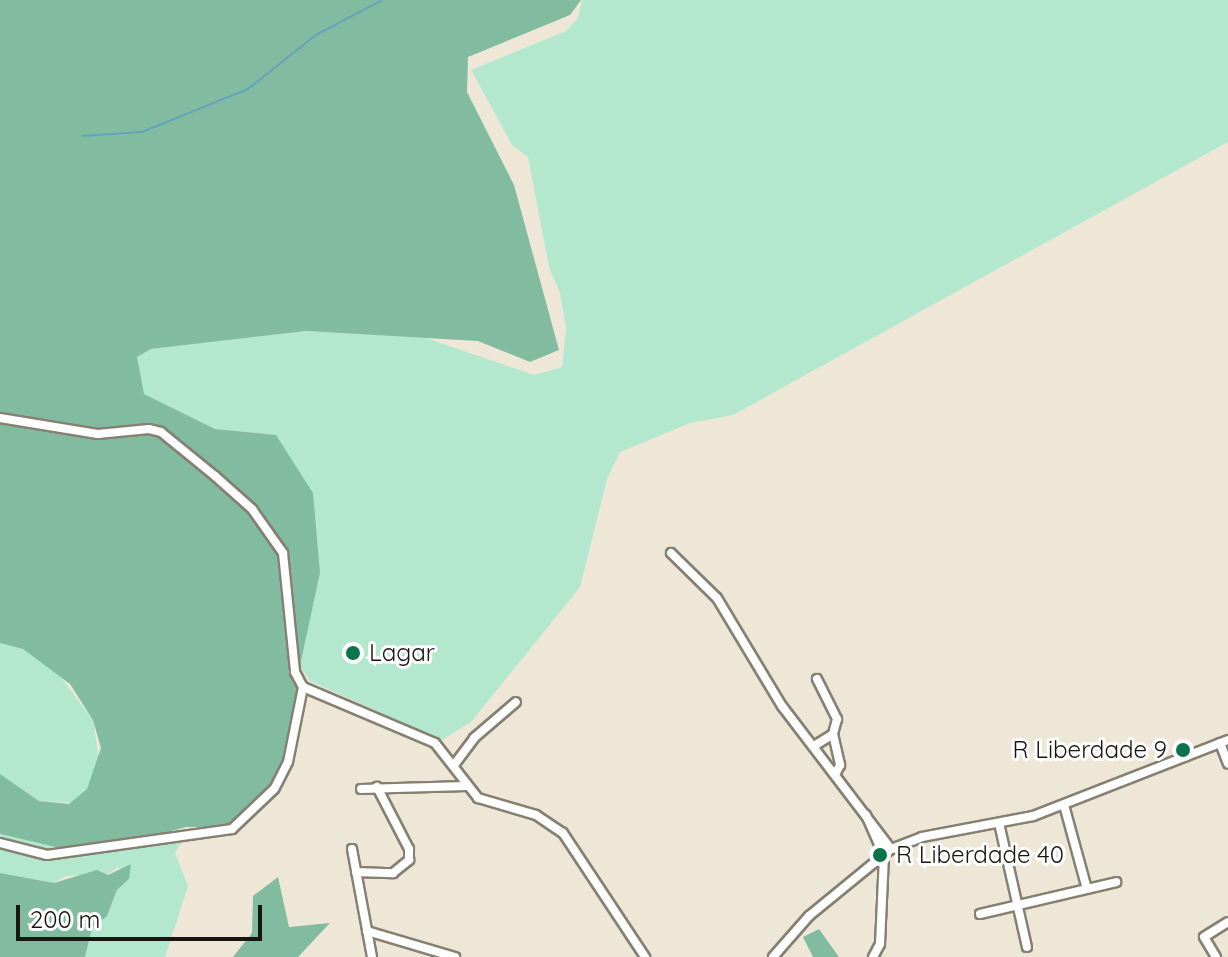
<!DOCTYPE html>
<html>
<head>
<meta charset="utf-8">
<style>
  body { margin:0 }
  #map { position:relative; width:1228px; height:957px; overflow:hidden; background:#eee7d8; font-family:Quicksand,sans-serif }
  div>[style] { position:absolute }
  .green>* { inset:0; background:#b3e8cf }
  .forest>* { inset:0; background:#81bca1 }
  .stream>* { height:2px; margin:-1px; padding:0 1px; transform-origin:1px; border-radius:1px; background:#64a3b9 }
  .roads { filter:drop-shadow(2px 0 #868072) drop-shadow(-2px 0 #868072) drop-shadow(0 2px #868072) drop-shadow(0 -2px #868072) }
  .minor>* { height:8px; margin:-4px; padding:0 4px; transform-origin:4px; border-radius:4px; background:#fff }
  .dots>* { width:22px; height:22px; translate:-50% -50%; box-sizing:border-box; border:4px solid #fff; border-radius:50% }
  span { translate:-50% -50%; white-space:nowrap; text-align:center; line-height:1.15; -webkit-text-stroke:6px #fff; paint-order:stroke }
  .poi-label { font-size:24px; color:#191611 }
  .left { translate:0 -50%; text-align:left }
  .right { translate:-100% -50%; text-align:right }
  .scale { position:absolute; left:16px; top:905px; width:246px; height:36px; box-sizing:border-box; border:4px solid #191611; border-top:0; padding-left:10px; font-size:24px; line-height:28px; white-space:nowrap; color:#191611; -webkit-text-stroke:6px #fff; paint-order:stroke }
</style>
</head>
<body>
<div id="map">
  <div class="green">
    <i style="clip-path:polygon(582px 0,1228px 0,1228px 142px,733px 415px,690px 423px,620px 452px,607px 479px,580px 587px,471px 722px,442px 740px,310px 681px,300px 666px,320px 573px,276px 435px,215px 429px,143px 394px,137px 357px,151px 349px,306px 331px,426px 338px,534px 375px,562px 367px,566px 328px,560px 293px,549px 267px,528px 157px,512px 145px,471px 70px,566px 31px,578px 18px)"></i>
    <i style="clip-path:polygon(0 643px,23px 649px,57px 672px,93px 720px,99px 759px,87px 789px,73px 803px,39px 801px,0 774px)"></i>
    <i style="clip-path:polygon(0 834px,60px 848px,184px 838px,175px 853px,188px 886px,165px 957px,85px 957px,92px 928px,107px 916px,117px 890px,129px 879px,118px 867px,107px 875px,66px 876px,54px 883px,0 873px)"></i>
  </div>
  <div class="forest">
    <i style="clip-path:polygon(0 0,581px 0,570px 15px,468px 57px,467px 92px,514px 185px,559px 350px,530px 362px,478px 341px,306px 331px,151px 349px,137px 357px,144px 394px,215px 429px,276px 435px,313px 493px,320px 573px,300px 666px,290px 665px,288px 672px,301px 685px,288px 748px,274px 784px,229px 827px,186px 827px,128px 843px,60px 848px,0 834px,0 774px,39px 801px,69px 804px,87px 789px,101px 748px,93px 720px,70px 684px,23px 649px,0 643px)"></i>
    <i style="clip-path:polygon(131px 864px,129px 879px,117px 890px,107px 916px,92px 928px,85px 957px,0 957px,0 873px,54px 883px,97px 870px,108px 875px)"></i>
    <i style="clip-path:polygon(278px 877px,289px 927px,330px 923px,298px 957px,233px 957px,252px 933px,253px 896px)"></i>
    <i style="clip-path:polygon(819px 929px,839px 957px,813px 957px,803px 937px)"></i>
  </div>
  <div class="stream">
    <i style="left:83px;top:136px;width:59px;rotate:-3.9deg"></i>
    <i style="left:142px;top:132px;width:114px;rotate:-22.1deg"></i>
    <i style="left:248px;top:89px;width:87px;rotate:-38.5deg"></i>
    <i style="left:316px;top:35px;width:75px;rotate:-27.9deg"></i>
  </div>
  <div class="roads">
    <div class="minor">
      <i style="left:0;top:418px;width:99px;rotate:9.3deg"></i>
      <i style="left:98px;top:434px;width:51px;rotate:-5.6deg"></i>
      <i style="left:149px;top:429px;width:12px;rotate:14deg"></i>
      <i style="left:161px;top:432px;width:70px;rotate:39.2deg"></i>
      <i style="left:215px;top:476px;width:50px;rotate:41.7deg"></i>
      <i style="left:252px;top:509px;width:54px;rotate:54.8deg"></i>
      <i style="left:283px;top:553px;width:120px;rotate:84.2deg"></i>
      <i style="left:295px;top:672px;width:17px;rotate:62deg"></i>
      <i style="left:303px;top:687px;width:76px;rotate:101.3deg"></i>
      <i style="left:288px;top:762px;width:30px;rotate:117deg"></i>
      <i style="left:274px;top:789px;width:58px;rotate:136.4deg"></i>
      <i style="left:232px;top:829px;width:187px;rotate:172deg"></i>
      <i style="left:47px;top:855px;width:49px;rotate:-165.7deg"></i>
      <i style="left:671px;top:553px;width:64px;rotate:44.4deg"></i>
      <i style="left:717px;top:598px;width:126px;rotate:59deg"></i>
      <i style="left:782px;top:706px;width:180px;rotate:52.7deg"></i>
      <i style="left:817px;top:679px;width:45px;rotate:63.4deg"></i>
      <i style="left:837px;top:719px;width:16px;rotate:105deg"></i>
      <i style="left:303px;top:687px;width:143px;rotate:23deg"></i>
      <i style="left:435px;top:743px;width:70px;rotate:52deg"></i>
      <i style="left:478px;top:798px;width:60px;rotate:16.3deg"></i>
      <i style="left:536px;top:815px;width:32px;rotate:34deg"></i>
      <i style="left:563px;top:833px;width:149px;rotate:56.5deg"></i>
      <i style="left:1220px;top:743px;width:22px;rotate:69deg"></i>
      <i style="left:814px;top:746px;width:22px;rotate:-32deg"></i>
      <i style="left:833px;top:734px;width:32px;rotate:77deg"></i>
      <i style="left:840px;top:765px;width:9px;rotate:117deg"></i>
      <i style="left:454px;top:765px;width:34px;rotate:-53deg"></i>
      <i style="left:474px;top:738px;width:55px;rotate:-40.6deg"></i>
      <i style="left:361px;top:789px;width:106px;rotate:-1.6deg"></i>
      <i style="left:1064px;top:805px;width:87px;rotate:74.7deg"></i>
      <i style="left:866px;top:815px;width:45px;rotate:66.3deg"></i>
      <i style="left:884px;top:856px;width:88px;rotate:92.6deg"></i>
      <i style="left:880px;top:944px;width:15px;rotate:118deg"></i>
      <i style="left:999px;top:823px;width:127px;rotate:77.3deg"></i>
      <i style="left:352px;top:849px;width:110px;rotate:79.5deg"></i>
      <i style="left:356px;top:872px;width:37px;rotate:2deg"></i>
      <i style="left:393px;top:873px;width:21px;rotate:-39deg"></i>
      <i style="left:409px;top:860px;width:11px;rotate:-90deg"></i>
      <i style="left:409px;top:849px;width:70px;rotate:-117.3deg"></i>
      <i style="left:980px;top:914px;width:140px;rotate:-13.2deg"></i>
      <i style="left:367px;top:931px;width:92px;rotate:16.5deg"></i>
      <i style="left:773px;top:957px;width:55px;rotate:-48.7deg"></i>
      <i style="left:809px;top:916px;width:106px;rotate:-39.3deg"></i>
      <i style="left:891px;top:849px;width:33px;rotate:-21deg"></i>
      <i style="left:922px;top:837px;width:113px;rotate:-10.7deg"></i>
      <i style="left:1033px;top:816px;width:209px;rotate:-21.3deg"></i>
      <i style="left:1216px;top:957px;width:23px;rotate:-121deg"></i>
      <i style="left:1204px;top:937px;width:28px;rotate:-32deg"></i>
    </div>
  </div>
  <div class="dots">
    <i style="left:353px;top:653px;background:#0c734a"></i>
    <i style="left:1183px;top:750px;background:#0c734a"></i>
    <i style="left:880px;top:855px;background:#0c734a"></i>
  </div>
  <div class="poi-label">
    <span class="left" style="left:369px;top:653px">Lagar</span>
    <span class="right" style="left:1167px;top:750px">R Liberdade 9</span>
    <span class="left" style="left:896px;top:855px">R Liberdade 40</span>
  </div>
  <div class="scale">200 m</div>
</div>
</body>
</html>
